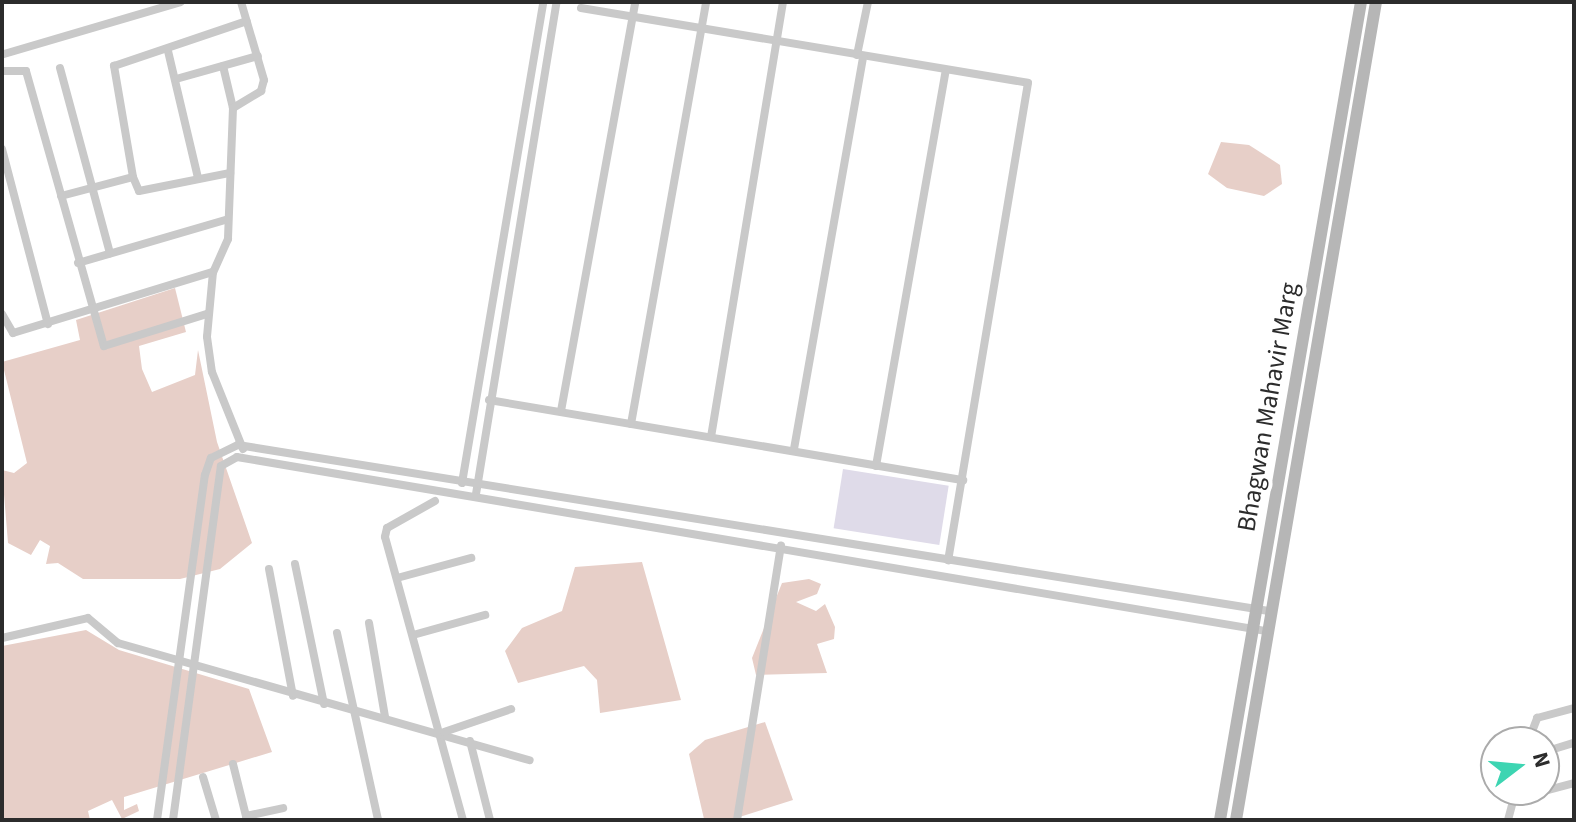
<!DOCTYPE html>
<html>
<head>
<meta charset="utf-8">
<style>
  body { margin:0 }
  #map { position:relative; width:1576px; height:822px; overflow:hidden; background:#fff; font-family:"Source Sans 3",sans-serif }
  div>[style] { position:absolute }
  .green>* { inset:0; background:#dfdbe9; transform-origin:0 0 }
  .water>* { inset:0; background:#e7cfc8 }
  .street>* { height:8px; margin:-4px; padding:0 4px; transform-origin:4px; border-radius:4px; background:#c9c9c9 }
  .secondary>* { height:12px; margin:-6px; padding:0 6px; transform-origin:6px; border-radius:6px; background:#b6b6b6 }
  span { translate:-50% -50%; white-space:nowrap; text-align:center; line-height:1.15; -webkit-text-stroke:8px #fff; paint-order:stroke }
  .street-label { font-size:26px; color:#2c2c2c }
  .frame { position:absolute; inset:0; border:4px solid #2c2c2c; pointer-events:none }
  .north { position:absolute; left:1480px; top:726px; width:80px; height:80px; box-sizing:border-box; background:#fff; border:2px solid #ababab; border-radius:50%; rotate:74deg; font-size:22px; font-weight:700; line-height:32px; text-align:center; color:#2c2c2c }
  .north::after { content:''; display:block; margin:auto; width:28px; height:36px; background:#3dd5b2; clip-path:polygon(50% 0,100% 100%,50% 72%,0 100%) }
</style>
</head>
<body>
<div id="map">
  <div class="green">
    <i style="left:843px;top:469px;width:107px;height:60px;rotate:9deg"></i>
  </div>
  <div class="water">
    <i style="clip-path:polygon(1221px 142px,1249px 145px,1280px 165px,1282px 184px,1264px 196px,1227px 188px,1208px 174px)"></i>
    <i style="clip-path:polygon(175px 288px,186px 332px,139px 346px,142px 369px,152px 392px,195px 375px,198px 350px,217px 442px,252px 543px,220px 569px,180px 579px,83px 579px,58px 563px,46px 564px,50px 546px,40px 540px,31px 555px,8px 543px,2px 470px,14px 473px,27px 463px,2px 362px,80px 340px,76px 320px)"></i>
    <i style="clip-path:polygon(642px 562px,681px 700px,600px 713px,597px 680px,584px 666px,518px 683px,505px 651px,522px 628px,562px 611px,575px 567px)"></i>
    <i style="clip-path:polygon(809px 579px,821px 584px,817px 594px,796px 602px,816px 611px,825px 604px,835px 627px,834px 639px,817px 644px,827px 673px,756px 675px,752px 658px,782px 583px)"></i>
    <i style="clip-path:polygon(86px 630px,119px 650px,249px 689px,272px 752px,124px 797px,124px 810px,137px 804px,139px 811px,122px 819px,112px 800px,88px 811px,90px 820px,2px 820px,2px 646px)"></i>
    <i style="clip-path:polygon(765px 722px,793px 800px,730px 820px,704px 819px,689px 754px,705px 740px)"></i>
  </div>
  <div class="street">
    <i style="left:581px;top:8px;width:453px;rotate:9.5deg"></i>
    <i style="left:1028px;top:83px;width:484px;rotate:99.5deg"></i>
    <i style="left:168px;top:51px;width:130px;rotate:76.7deg"></i>
    <i style="left:4px;top:54px;width:184px;rotate:-16.4deg"></i>
    <i style="left:857px;top:55px;width:54px;rotate:-78.3deg"></i>
    <i style="left:223px;top:66px;width:43px;rotate:76.6deg"></i>
    <i style="left:233px;top:108px;width:131px;rotate:92.2deg"></i>
    <i style="left:228px;top:239px;width:36px;rotate:114deg"></i>
    <i style="left:213px;top:272px;width:65px;rotate:95.3deg"></i>
    <i style="left:207px;top:337px;width:35px;rotate:82deg"></i>
    <i style="left:212px;top:372px;width:83px;rotate:68.1deg"></i>
    <i style="left:60px;top:68px;width:192px;rotate:74.9deg"></i>
    <i style="left:2px;top:71px;width:24px"></i>
    <i style="left:26px;top:71px;width:286px;rotate:74.2deg"></i>
    <i style="left:104px;top:346px;width:108px;rotate:-17.3deg"></i>
    <i style="left:176px;top:79px;width:85px;rotate:-15.7deg"></i>
    <i style="left:233px;top:108px;width:33px;rotate:-31deg"></i>
    <i style="left:261px;top:91px;width:11px;rotate:-75deg"></i>
    <i style="left:264px;top:80px;width:81px;rotate:-106.4deg"></i>
    <i style="left:2px;top:149px;width:181px;rotate:75.3deg"></i>
    <i style="left:133px;top:177px;width:113px;rotate:-99.7deg"></i>
    <i style="left:114px;top:66px;width:140px;rotate:-18.7deg"></i>
    <i style="left:61px;top:196px;width:74px;rotate:-14.8deg"></i>
    <i style="left:133px;top:177px;width:15px;rotate:67deg"></i>
    <i style="left:139px;top:191px;width:93px;rotate:-11.2deg"></i>
    <i style="left:78px;top:263px;width:156px;rotate:-16.3deg"></i>
    <i style="left:2px;top:314px;width:22px;rotate:60deg"></i>
    <i style="left:13px;top:333px;width:209px;rotate:-17deg"></i>
    <i style="left:489px;top:400px;width:481px;rotate:9.6deg"></i>
    <i style="left:561px;top:411px;width:416px;rotate:-79.7deg"></i>
    <i style="left:631px;top:424px;width:429px;rotate:-79.9deg"></i>
    <i style="left:711px;top:437px;width:441px;rotate:-80.6deg"></i>
    <i style="left:794px;top:449px;width:399px;rotate:-80deg"></i>
    <i style="left:876px;top:466px;width:402px;rotate:-80deg"></i>
    <i style="left:462px;top:483px;width:488px;rotate:-80.4deg"></i>
    <i style="left:476px;top:494px;width:499px;rotate:-80.7deg"></i>
    <i style="left:435px;top:501px;width:55px;rotate:150.6deg"></i>
    <i style="left:387px;top:528px;width:9px;rotate:103deg"></i>
    <i style="left:385px;top:537px;width:294px;rotate:74.6deg"></i>
    <i style="left:295px;top:564px;width:143px;rotate:78.3deg"></i>
    <i style="left:269px;top:569px;width:129px;rotate:79.3deg"></i>
    <i style="left:397px;top:578px;width:77px;rotate:-15.1deg"></i>
    <i style="left:369px;top:623px;width:95px;rotate:80.3deg"></i>
    <i style="left:337px;top:633px;width:191px;rotate:77.6deg"></i>
    <i style="left:413px;top:635px;width:75px;rotate:-15.5deg"></i>
    <i style="left:2px;top:638px;width:88px;rotate:-13.1deg"></i>
    <i style="left:88px;top:618px;width:39px;rotate:40deg"></i>
    <i style="left:118px;top:643px;width:428px;rotate:15.9deg"></i>
    <i style="left:444px;top:732px;width:71px;rotate:-18.9deg"></i>
    <i style="left:470px;top:741px;width:81px;rotate:75.8deg"></i>
    <i style="left:1528px;top:742px;width:26px;rotate:-69deg"></i>
    <i style="left:1537px;top:718px;width:38px;rotate:-15deg"></i>
    <i style="left:1544px;top:752px;width:31px;rotate:-17deg"></i>
    <i style="left:233px;top:764px;width:58px;rotate:76deg"></i>
    <i style="left:203px;top:777px;width:45px;rotate:73.2deg"></i>
    <i style="left:1514px;top:799px;width:62px;rotate:-14.9deg"></i>
    <i style="left:246px;top:816px;width:38px;rotate:-12deg"></i>
    <i style="left:157px;top:820px;width:348px;rotate:-82.1deg"></i>
    <i style="left:205px;top:475px;width:18px;rotate:-71deg"></i>
    <i style="left:211px;top:458px;width:30px;rotate:-26deg"></i>
    <i style="left:238px;top:445px;width:1044px;rotate:9.15deg"></i>
    <i style="left:173px;top:820px;width:357px;rotate:-82.3deg"></i>
    <i style="left:221px;top:466px;width:18px;rotate:-29deg"></i>
    <i style="left:237px;top:457px;width:1044px;rotate:9.6deg"></i>
    <i style="left:737px;top:820px;width:278px;rotate:-80.9deg"></i>
    <i style="left:1508px;top:820px;width:31px;rotate:-75deg"></i>
  </div>
  <div class="secondary">
    <i style="left:1220px;top:820px;width:830px;rotate:-80.22deg"></i>
    <i style="left:1236px;top:820px;width:830px;rotate:-80.29deg"></i>
  </div>
  <div class="street-label">
    <span style="left:1268px;top:407px;rotate:-80deg">Bhagwan Mahavir Marg</span>
  </div>
  <div class="frame"></div>
  <div class="north">N</div>
</div>
</body>
</html>
